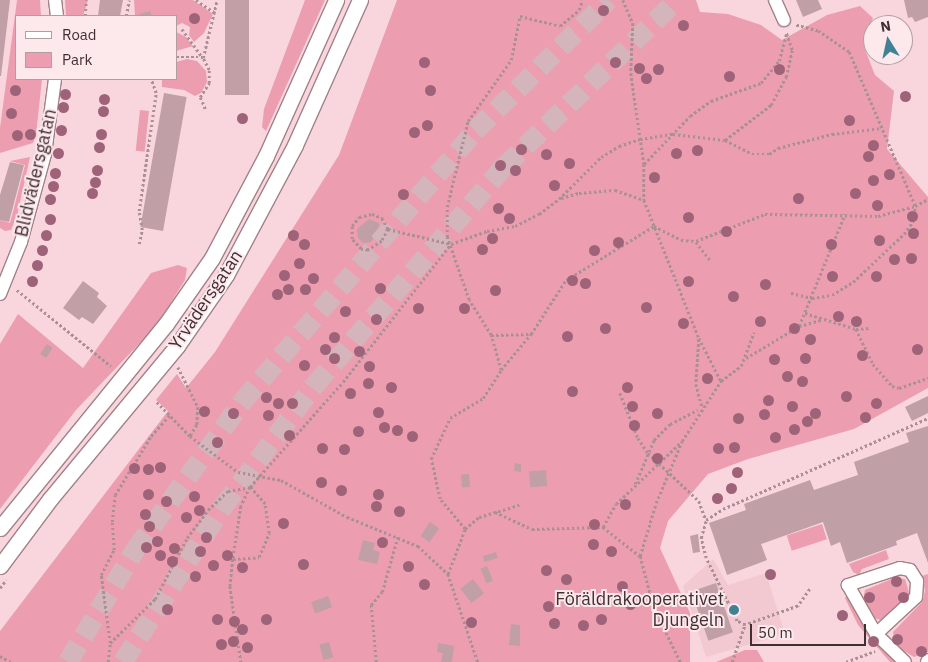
<!DOCTYPE html>
<html>
<head>
<meta charset="utf-8">
<style>
  body { margin:0 }
  #map { position:relative; width:928px; height:662px; overflow:hidden; background:#f9d6dd; font-family:"IBM Plex Sans",sans-serif }
  div>[style] { position:absolute }
  .built>* { inset:0; background:#f2c8d1 }
  .green>* { inset:0; background:#ec9eb0; transform-origin:0 0 }
  .building>* { inset:0; background:#c09fa6; transform-origin:0 0 }
  .trunk-tunnel>* { height:20px; margin-top:-10px; transform-origin:0; background:repeating-linear-gradient(90deg,#d4b5bb 0 20px,transparent 0 30px) }
  .path>* { height:2.5px; margin-top:-1.25px; transform-origin:0; background:repeating-linear-gradient(90deg,#aa9095 0 2.5px,transparent 0 5px) }
  .roads { filter:drop-shadow(1px 0 #a28288) drop-shadow(-1px 0 #a28288) drop-shadow(0 1px #a28288) drop-shadow(0 -1px #a28288) }
  .minor>* { height:12px; margin:-6px; padding:0 6px; transform-origin:6px; border-radius:6px; background:#fff }
  .tertiary>* { height:15px; margin:-7.5px; padding:0 7.5px; transform-origin:7.5px; border-radius:7.5px; background:#fff }
  .trees>* { width:11px; height:11px; margin:-5.5px; border-radius:50%; background:#9e6378 }
  .dots>* { width:14px; height:14px; translate:-50% -50%; box-sizing:border-box; border:2px solid #fde8ec; border-radius:50% }
  span { translate:-50% -50%; white-space:nowrap; text-align:center; line-height:1.15; -webkit-text-stroke:4px #fde8ec; paint-order:stroke }
  .street-label { font-size:18px; color:#3e3033 }
  .poi-label { font-size:18px; color:#3e3033 }
  .right { translate:-100% -50%; text-align:right }
  .legend { position:absolute; left:15px; top:15px; width:162px; height:65px; box-sizing:border-box; background:#fde8ec; border:1px solid #b19ea2; margin:0; padding:6px 9px; list-style:none; font-size:15px; color:#3e3033 }
  .legend li { display:flex; align-items:center; gap:10px; height:25px }
  .legend b { width:25px; border:1px solid #b19ea2 }
  .north { position:absolute; left:863px; top:15px; width:50px; height:50px; box-sizing:border-box; background:#fde8ec; border:1px solid #b19ea2; border-radius:50%; rotate:350deg; font-size:14px; font-weight:700; line-height:20px; text-align:center; color:#3e3033 }
  .north::after { content:''; display:block; margin:auto; width:18px; height:22px; background:#408194; clip-path:polygon(50% 0,100% 100%,50% 72%,0 100%) }
  .scale { position:absolute; left:750px; top:624px; width:116px; height:22px; box-sizing:border-box; border:2px solid #3e3033; border-top:0; padding-left:6px; font-size:15px; line-height:18px; white-space:nowrap; color:#3e3033; -webkit-text-stroke:4px #fde8ec; paint-order:stroke }
</style>
</head>
<body>
<div id="map">
  <div class="built">
    <i style="clip-path:polygon(713px 559px,728px 585px,766px 573px,785px 634px,706px 657px,683px 586px)"></i>
  </div>
  <div class="green">
    <i style="clip-path:polygon(17px 0,40px 0,41px 16px,16px 16px,16px 79px,42px 79px,36px 135px,33px 143px,0 153px,0 128px)"></i>
    <i style="clip-path:polygon(65px 0,88px 0,83px 16px,66px 16px)"></i>
    <i style="clip-path:polygon(134px 0,193px 0,213px 14px,204px 33px,194px 42px,189px 35px,190px 27px,182px 23px,176px 26px,176px 16px,135px 16px)"></i>
    <i style="clip-path:polygon(305px 0,325px 0,266px 131px,262px 127px,264px 109px)"></i>
    <i style="clip-path:polygon(397px 0,696px 0,700px 12px,728px 14px,761px 25px,782px 40px,827px 15px,860px 6px,873px 18px,864px 47px,875px 75px,894px 91px,887px 149px,928px 197px,928px 388px,854px 429px,748px 459px,708px 474px,668px 521px,660px 548px,690px 613px,690px 662px,0 662px,0 631px,168px 411px,156px 400px,177px 374px,186px 388px,215px 352px,339px 155px)"></i>
    <i style="clip-path:polygon(176px 32px,186px 37px,193px 46px,176px 51px)"></i>
    <i style="clip-path:polygon(187px 59px,197px 61px,206px 71px,207px 82px,201px 93px,195px 96px,184px 90px,162px 87px,162px 79px,176px 79px,176px 62px)"></i>
    <i style="left:140px;top:110px;width:9px;height:41px;rotate:6deg"></i>
    <i style="clip-path:polygon(30px 157px,17px 216px,11px 230px,5px 231px,0 228px,0 220px,10px 223px,25px 165px,10px 161px)"></i>
    <i style="clip-path:polygon(178px 265px,187px 268px,185px 280px,157px 325px,76px 410px,0 509px,0 344px,18px 314px,83px 368px,151px 273px)"></i>
    <i style="left:822px;top:524px;width:16px;height:37px;rotate:72deg"></i>
    <i style="clip-path:polygon(886px 550px,889px 559px,862px 569px,859px 575px,853px 572px,849px 564px)"></i>
    <i style="clip-path:polygon(928px 574px,928px 652px,914px 657px,896px 646px,893px 632px,922px 602px,925px 591px,922px 576px)"></i>
    <i style="clip-path:polygon(894px 578px,905px 579px,910px 596px,884px 621px,874px 618px,863px 600px,865px 590px)"></i>
    <i style="clip-path:polygon(848px 593px,868px 632px,896px 662px,890px 662px,858px 625px,845px 598px)"></i>
    <i style="clip-path:polygon(745px 650px,757px 650px,764px 662px,716px 662px)"></i>
  </div>
  <div class="building">
    <i style="clip-path:polygon(0 0,10px 0,1px 76px,0 76px)"></i>
    <i style="clip-path:polygon(100px 0,123px 0,120px 16px,98px 16px)"></i>
    <i style="left:225px;top:0;width:24px;height:95px"></i>
    <i style="clip-path:polygon(796px 0,818px 0,822px 9px,803px 17px)"></i>
    <i style="clip-path:polygon(904px 0,928px 0,928px 17px,915px 22px,912px 17px,908px 18px)"></i>
    <i style="clip-path:polygon(150px 11px,152px 16px,139px 16px,139px 14px)"></i>
    <i style="left:164px;top:93px;width:23px;height:136px;rotate:10deg"></i>
    <i style="clip-path:polygon(10px 162px,24px 165px,9px 222px,0 220px,0 195px)"></i>
    <i style="clip-path:polygon(369px 219px,379px 223px,379px 228px,371px 242px,363px 243px,358px 238px,357px 229px)"></i>
    <i style="clip-path:polygon(83px 281px,99px 293px,97px 297px,107px 306px,93px 324px,82px 317px,79px 320px,63px 308px)"></i>
    <i style="left:47px;top:344px;width:7px;height:12px;rotate:34deg"></i>
    <i style="clip-path:polygon(928px 396px,928px 413px,912px 421px,905px 407px)"></i>
    <i style="clip-path:polygon(928px 426px,928px 563px,917px 533px,896px 541px,897px 545px,847px 563px,840px 542px,831px 546px,823px 522px,761px 544px,767px 560px,727px 575px,709px 523px,746px 510px,744px 504px,810px 480px,814px 490px,858px 475px,854px 462px,909px 442px,906px 433px)"></i>
    <i style="clip-path:polygon(515px 463px,521px 464px,521px 472px,514px 471px)"></i>
    <i style="left:546px;top:470px;width:16px;height:17px;rotate:86deg"></i>
    <i style="left:469px;top:474px;width:13px;height:8px;rotate:86deg"></i>
    <i style="left:430px;top:522px;width:11px;height:17px;rotate:34deg"></i>
    <i style="clip-path:polygon(698px 534px,700px 552px,693px 553px,690px 536px)"></i>
    <i style="clip-path:polygon(363px 540px,375px 543px,373px 550px,380px 552px,377px 564px,358px 560px)"></i>
    <i style="left:496px;top:552px;width:6px;height:14px;rotate:72deg"></i>
    <i style="left:487px;top:566px;width:16px;height:7px;rotate:68deg"></i>
    <i style="left:473px;top:579px;width:18px;height:16px;rotate:52deg"></i>
    <i style="left:716px;top:583px;width:52px;height:26px;rotate:71deg"></i>
    <i style="left:328px;top:596px;width:12px;height:18px;rotate:70deg"></i>
    <i style="clip-path:polygon(511px 624px,520px 625px,520px 646px,509px 645px)"></i>
    <i style="left:329px;top:642px;width:16px;height:10px;rotate:75deg"></i>
    <i style="clip-path:polygon(438px 643px,454px 646px,452px 662px,441px 662px,443px 653px,437px 652px)"></i>
  </div>
  <div class="trunk-tunnel">
    <i style="left:68px;top:662px;width:131px;rotate:-59.1deg"></i>
    <i style="left:135px;top:550px;width:183px;rotate:-54.1deg"></i>
    <i style="left:242px;top:402px;width:357px;rotate:-49.3deg"></i>
    <i style="left:475px;top:131px;width:187px;rotate:-44.4deg"></i>
    <i style="left:123px;top:662px;width:183px;rotate:-57.3deg"></i>
    <i style="left:222px;top:508px;width:153px;rotate:-53deg"></i>
    <i style="left:314px;top:386px;width:290px;rotate:-49.1deg"></i>
    <i style="left:504px;top:167px;width:240px;rotate:-44deg"></i>
  </div>
  <div class="path">
    <i style="left:196px;top:0;width:23px;rotate:34deg"></i>
    <i style="left:623px;top:0;width:25px;rotate:67deg"></i>
    <i style="left:633px;top:23px;width:50px;rotate:92.3deg"></i>
    <i style="left:631px;top:73px;width:92px;rotate:81.9deg"></i>
    <i style="left:644px;top:164px;width:36px;rotate:90deg"></i>
    <i style="left:644px;top:200px;width:149px;rotate:68.3deg"></i>
    <i style="left:699px;top:338px;width:48px;rotate:62.9deg"></i>
    <i style="left:85px;top:16px;width:16px;rotate:-86deg"></i>
    <i style="left:126px;top:16px;width:16px;rotate:-79deg"></i>
    <i style="left:182px;top:29px;width:36px;rotate:54deg"></i>
    <i style="left:176px;top:57px;width:26px"></i>
    <i style="left:205px;top:109px;width:13px;rotate:-113deg"></i>
    <i style="left:200px;top:97px;width:17px;rotate:-57deg"></i>
    <i style="left:209px;top:83px;width:13px;rotate:-90deg"></i>
    <i style="left:209px;top:70px;width:13px;rotate:-117deg"></i>
    <i style="left:203px;top:58px;width:60px;rotate:-76.4deg"></i>
    <i style="left:725px;top:140px;width:30px;rotate:27deg"></i>
    <i style="left:752px;top:154px;width:17px"></i>
    <i style="left:769px;top:154px;width:11px;rotate:-34deg"></i>
    <i style="left:778px;top:148px;width:56px;rotate:-14.5deg"></i>
    <i style="left:832px;top:134px;width:50px;rotate:-6.8deg"></i>
    <i style="left:644px;top:164px;width:66px;rotate:-46.2deg"></i>
    <i style="left:690px;top:116px;width:26px;rotate:-36deg"></i>
    <i style="left:711px;top:101px;width:53px;rotate:-19.8deg"></i>
    <i style="left:761px;top:83px;width:28px;rotate:-51deg"></i>
    <i style="left:779px;top:61px;width:28px;rotate:-75deg"></i>
    <i style="left:561px;top:198px;width:19px;rotate:-16deg"></i>
    <i style="left:579px;top:193px;width:36px;rotate:-5deg"></i>
    <i style="left:615px;top:190px;width:31px;rotate:19deg"></i>
    <i style="left:388px;top:229px;width:13px;rotate:117deg"></i>
    <i style="left:382px;top:241px;width:17px;rotate:147deg"></i>
    <i style="left:368px;top:250px;width:7px;rotate:-172deg"></i>
    <i style="left:361px;top:249px;width:13px;rotate:-132deg"></i>
    <i style="left:352px;top:239px;width:13px;rotate:-90deg"></i>
    <i style="left:352px;top:226px;width:11px;rotate:-52deg"></i>
    <i style="left:359px;top:217px;width:13px;rotate:-13deg"></i>
    <i style="left:372px;top:214px;width:11px;rotate:22deg"></i>
    <i style="left:382px;top:218px;width:13px;rotate:61deg"></i>
    <i style="left:388px;top:229px;width:65px;rotate:13.4deg"></i>
    <i style="left:696px;top:242px;width:23px;rotate:52deg"></i>
    <i style="left:139px;top:244px;width:14px;rotate:-78deg"></i>
    <i style="left:142px;top:230px;width:19px;rotate:-99deg"></i>
    <i style="left:139px;top:211px;width:119px;rotate:-81.8deg"></i>
    <i style="left:156px;top:93px;width:15px;rotate:-110deg"></i>
    <i style="left:17px;top:290px;width:121px;rotate:39deg"></i>
    <i style="left:791px;top:293px;width:22px;rotate:13deg"></i>
    <i style="left:812px;top:298px;width:20px;rotate:-9deg"></i>
    <i style="left:832px;top:295px;width:25px;rotate:-32deg"></i>
    <i style="left:853px;top:282px;width:70px;rotate:-43.3deg"></i>
    <i style="left:904px;top:234px;width:16px;rotate:-55deg"></i>
    <i style="left:913px;top:221px;width:15px;rotate:-82deg"></i>
    <i style="left:915px;top:206px;width:168px;rotate:-113.2deg"></i>
    <i style="left:849px;top:52px;width:37px;rotate:-146deg"></i>
    <i style="left:818px;top:31px;width:23px;rotate:-165deg"></i>
    <i style="left:805px;top:313px;width:53px;rotate:17.4deg"></i>
    <i style="left:856px;top:329px;width:39px;rotate:64deg"></i>
    <i style="left:873px;top:364px;width:29px;rotate:49deg"></i>
    <i style="left:892px;top:386px;width:7px;rotate:16deg"></i>
    <i style="left:899px;top:388px;width:31px;rotate:-19deg"></i>
    <i style="left:799px;top:326px;width:23px;rotate:-15deg"></i>
    <i style="left:856px;top:329px;width:13px;rotate:-4deg"></i>
    <i style="left:491px;top:335px;width:40px;rotate:-1.4deg"></i>
    <i style="left:699px;top:339px;width:45px;rotate:93.8deg"></i>
    <i style="left:696px;top:384px;width:23px;rotate:75deg"></i>
    <i style="left:746px;top:358px;width:62px;rotate:-31.1deg"></i>
    <i style="left:799px;top:326px;width:121px;rotate:-67.7deg"></i>
    <i style="left:178px;top:367px;width:45px;rotate:63.4deg"></i>
    <i style="left:198px;top:407px;width:18px;rotate:93deg"></i>
    <i style="left:197px;top:425px;width:13px;rotate:122deg"></i>
    <i style="left:501px;top:370px;width:36px;rotate:-106deg"></i>
    <i style="left:491px;top:335px;width:41px;rotate:-122.2deg"></i>
    <i style="left:469px;top:300px;width:67px;rotate:-109.2deg"></i>
    <i style="left:447px;top:237px;width:30px;rotate:-90deg"></i>
    <i style="left:447px;top:207px;width:89px;rotate:-76.3deg"></i>
    <i style="left:468px;top:121px;width:75px;rotate:-54.8deg"></i>
    <i style="left:511px;top:60px;width:45px;rotate:-78.4deg"></i>
    <i style="left:520px;top:16px;width:41px;rotate:14deg"></i>
    <i style="left:560px;top:26px;width:25px;rotate:-40deg"></i>
    <i style="left:579px;top:10px;width:10px;rotate:-73deg"></i>
    <i style="left:620px;top:393px;width:48px;rotate:68.2deg"></i>
    <i style="left:638px;top:438px;width:18px;rotate:56deg"></i>
    <i style="left:648px;top:453px;width:70px;rotate:43.3deg"></i>
    <i style="left:699px;top:501px;width:20px;rotate:70deg"></i>
    <i style="left:157px;top:402px;width:47px;rotate:45.9deg"></i>
    <i style="left:190px;top:436px;width:60px;rotate:36.9deg"></i>
    <i style="left:238px;top:472px;width:44px;rotate:10.5deg"></i>
    <i style="left:281px;top:480px;width:76px;rotate:29.3deg"></i>
    <i style="left:347px;top:517px;width:77px;rotate:22.2deg"></i>
    <i style="left:418px;top:546px;width:41px;rotate:43deg"></i>
    <i style="left:448px;top:574px;width:93px;rotate:71.2deg"></i>
    <i style="left:635px;top:484px;width:48px;rotate:-66.6deg"></i>
    <i style="left:654px;top:440px;width:23px;rotate:-45deg"></i>
    <i style="left:670px;top:424px;width:31px;rotate:-27deg"></i>
    <i style="left:495px;top:512px;width:41px;rotate:24.7deg"></i>
    <i style="left:532px;top:529px;width:71px;rotate:-1.6deg"></i>
    <i style="left:603px;top:527px;width:47px;rotate:38.1deg"></i>
    <i style="left:603px;top:527px;width:26px;rotate:-61deg"></i>
    <i style="left:616px;top:504px;width:90px;rotate:-43.6deg"></i>
    <i style="left:465px;top:529px;width:39px;rotate:-130deg"></i>
    <i style="left:440px;top:499px;width:41px;rotate:-102.7deg"></i>
    <i style="left:431px;top:459px;width:45px;rotate:-65.1deg"></i>
    <i style="left:450px;top:418px;width:39px;rotate:-31deg"></i>
    <i style="left:483px;top:398px;width:33px;rotate:-57deg"></i>
    <i style="left:501px;top:370px;width:47px;rotate:-50.2deg"></i>
    <i style="left:531px;top:334px;width:64px;rotate:-57.1deg"></i>
    <i style="left:566px;top:280px;width:103px;rotate:-31.5deg"></i>
    <i style="left:654px;top:226px;width:30px;rotate:27deg"></i>
    <i style="left:681px;top:240px;width:15px;rotate:4deg"></i>
    <i style="left:696px;top:241px;width:74px;rotate:-21.4deg"></i>
    <i style="left:765px;top:214px;width:113px;rotate:1deg"></i>
    <i style="left:878px;top:216px;width:38px;rotate:-15deg"></i>
    <i style="left:915px;top:206px;width:15px;rotate:-28deg"></i>
    <i style="left:233px;top:559px;width:26px;rotate:-4deg"></i>
    <i style="left:259px;top:557px;width:26px;rotate:-67deg"></i>
    <i style="left:269px;top:533px;width:29px;rotate:-98deg"></i>
    <i style="left:265px;top:504px;width:23px;rotate:-131deg"></i>
    <i style="left:250px;top:487px;width:21px;rotate:115deg"></i>
    <i style="left:241px;top:506px;width:54px;rotate:98.6deg"></i>
    <i style="left:233px;top:559px;width:27px;rotate:96deg"></i>
    <i style="left:230px;top:586px;width:77px;rotate:81.8deg"></i>
    <i style="left:448px;top:574px;width:48px;rotate:-69.3deg"></i>
    <i style="left:465px;top:529px;width:18px;rotate:-41deg"></i>
    <i style="left:479px;top:517px;width:42px;rotate:-16.7deg"></i>
    <i style="left:0;top:588px;width:10px;rotate:-53deg"></i>
    <i style="left:810px;top:589px;width:21px;rotate:125deg"></i>
    <i style="left:798px;top:606px;width:56px;rotate:160.3deg"></i>
    <i style="left:745px;top:625px;width:9px;rotate:-153deg"></i>
    <i style="left:737px;top:621px;width:70px;rotate:-116.2deg"></i>
    <i style="left:706px;top:558px;width:21px;rotate:-104deg"></i>
    <i style="left:701px;top:538px;width:19px;rotate:-74deg"></i>
    <i style="left:706px;top:520px;width:20px;rotate:-33deg"></i>
    <i style="left:723px;top:509px;width:224px;rotate:-23.9deg"></i>
    <i style="left:110px;top:643px;width:69px;rotate:-97.5deg"></i>
    <i style="left:101px;top:575px;width:28px;rotate:-63deg"></i>
    <i style="left:114px;top:550px;width:28px;rotate:-94deg"></i>
    <i style="left:112px;top:522px;width:27px;rotate:-84deg"></i>
    <i style="left:115px;top:495px;width:69px;rotate:-58.6deg"></i>
    <i style="left:151px;top:436px;width:28px;rotate:-48deg"></i>
    <i style="left:0;top:656px;width:13px;rotate:29deg"></i>
    <i style="left:108px;top:662px;width:19px;rotate:-84deg"></i>
    <i style="left:110px;top:643px;width:63px;rotate:-44.4deg"></i>
    <i style="left:155px;top:599px;width:69px;rotate:-62.3deg"></i>
    <i style="left:187px;top:538px;width:35px;rotate:-53deg"></i>
    <i style="left:208px;top:510px;width:28px;rotate:-44deg"></i>
    <i style="left:228px;top:491px;width:22px;rotate:-10deg"></i>
    <i style="left:250px;top:487px;width:140px;rotate:-48.5deg"></i>
    <i style="left:343px;top:382px;width:175px;rotate:-52deg"></i>
    <i style="left:451px;top:244px;width:38px;rotate:-20deg"></i>
    <i style="left:487px;top:231px;width:28px;rotate:-10deg"></i>
    <i style="left:515px;top:226px;width:27px;rotate:-27deg"></i>
    <i style="left:539px;top:214px;width:25px;rotate:-37deg"></i>
    <i style="left:559px;top:199px;width:59px;rotate:-45deg"></i>
    <i style="left:601px;top:157px;width:21px;rotate:-31deg"></i>
    <i style="left:619px;top:146px;width:22px;rotate:-18deg"></i>
    <i style="left:640px;top:139px;width:33px;rotate:-9deg"></i>
    <i style="left:673px;top:134px;width:52px;rotate:6.6deg"></i>
    <i style="left:725px;top:140px;width:58px;rotate:-37.3deg"></i>
    <i style="left:771px;top:105px;width:32px;rotate:-62deg"></i>
    <i style="left:786px;top:77px;width:28px;rotate:-77deg"></i>
    <i style="left:792px;top:50px;width:18px;rotate:-109deg"></i>
    <i style="left:376px;top:662px;width:57px;rotate:-95deg"></i>
    <i style="left:371px;top:605px;width:17px;rotate:-50deg"></i>
    <i style="left:382px;top:592px;width:58px;rotate:-74.1deg"></i>
    <i style="left:680px;top:662px;width:61px;rotate:-116.1deg"></i>
    <i style="left:653px;top:607px;width:53px;rotate:-104.3deg"></i>
    <i style="left:640px;top:556px;width:55px;rotate:-73.2deg"></i>
    <i style="left:656px;top:503px;width:67px;rotate:-67.2deg"></i>
    <i style="left:682px;top:441px;width:72px;rotate:-57deg"></i>
    <i style="left:721px;top:381px;width:25px;rotate:-37deg"></i>
    <i style="left:741px;top:366px;width:36px;rotate:-69deg"></i>
    <i style="left:732px;top:662px;width:39px;rotate:-71deg"></i>
    <i style="left:846px;top:662px;width:31px;rotate:-21deg"></i>
  </div>
  <div class="roads">
    <div class="minor">
      <i style="left:55px;top:0;width:16px;rotate:83deg"></i>
      <i style="left:775px;top:0;width:22px;rotate:66deg"></i>
      <i style="left:0;top:294px;width:56px;rotate:-68deg"></i>
      <i style="left:21px;top:242px;width:91px;rotate:-74.7deg"></i>
      <i style="left:45px;top:154px;width:76px;rotate:-82.4deg"></i>
      <i style="left:876px;top:634px;width:54px;rotate:-42.8deg"></i>
      <i style="left:916px;top:597px;width:16px;rotate:-86deg"></i>
      <i style="left:917px;top:581px;width:13px;rotate:-122deg"></i>
      <i style="left:910px;top:570px;width:10px;rotate:-169deg"></i>
      <i style="left:900px;top:568px;width:55px;rotate:161.9deg"></i>
      <i style="left:848px;top:585px;width:56px;rotate:60.3deg"></i>
      <i style="left:876px;top:634px;width:40px;rotate:44deg"></i>
      <i style="left:927px;top:662px;width:2px;rotate:-63deg"></i>
    </div>
    <div class="tertiary">
      <i style="left:0;top:528px;width:263px;rotate:-50.9deg"></i>
      <i style="left:166px;top:324px;width:80px;rotate:-55.1deg"></i>
      <i style="left:212px;top:258px;width:115px;rotate:-62.1deg"></i>
      <i style="left:266px;top:156px;width:171px;rotate:-65.8deg"></i>
      <i style="left:0;top:566px;width:84px;rotate:-53.3deg"></i>
      <i style="left:50px;top:499px;width:199px;rotate:-50.3deg"></i>
      <i style="left:177px;top:346px;width:86px;rotate:-55.4deg"></i>
      <i style="left:226px;top:275px;width:147px;rotate:-62deg"></i>
      <i style="left:295px;top:145px;width:159px;rotate:-65.9deg"></i>
    </div>
  </div>
  <div class="trees">
    <i style="left:603px;top:10px"></i>
    <i style="left:194px;top:18px"></i>
    <i style="left:683px;top:25px"></i>
    <i style="left:424px;top:62px"></i>
    <i style="left:615px;top:62px"></i>
    <i style="left:639px;top:68px"></i>
    <i style="left:658px;top:69px"></i>
    <i style="left:779px;top:69px"></i>
    <i style="left:729px;top:76px"></i>
    <i style="left:646px;top:78px"></i>
    <i style="left:15px;top:90px"></i>
    <i style="left:430px;top:90px"></i>
    <i style="left:65px;top:94px"></i>
    <i style="left:905px;top:96px"></i>
    <i style="left:104px;top:99px"></i>
    <i style="left:63px;top:107px"></i>
    <i style="left:103px;top:111px"></i>
    <i style="left:11px;top:113px"></i>
    <i style="left:242px;top:118px"></i>
    <i style="left:849px;top:120px"></i>
    <i style="left:427px;top:125px"></i>
    <i style="left:61px;top:130px"></i>
    <i style="left:414px;top:132px"></i>
    <i style="left:30px;top:134px"></i>
    <i style="left:101px;top:134px"></i>
    <i style="left:17px;top:135px"></i>
    <i style="left:873px;top:145px"></i>
    <i style="left:99px;top:147px"></i>
    <i style="left:521px;top:149px"></i>
    <i style="left:697px;top:150px"></i>
    <i style="left:58px;top:153px"></i>
    <i style="left:676px;top:153px"></i>
    <i style="left:546px;top:154px"></i>
    <i style="left:868px;top:156px"></i>
    <i style="left:569px;top:163px"></i>
    <i style="left:500px;top:165px"></i>
    <i style="left:97px;top:170px"></i>
    <i style="left:515px;top:170px"></i>
    <i style="left:55px;top:173px"></i>
    <i style="left:889px;top:174px"></i>
    <i style="left:654px;top:177px"></i>
    <i style="left:873px;top:180px"></i>
    <i style="left:95px;top:182px"></i>
    <i style="left:554px;top:185px"></i>
    <i style="left:53px;top:186px"></i>
    <i style="left:92px;top:193px"></i>
    <i style="left:855px;top:193px"></i>
    <i style="left:403px;top:194px"></i>
    <i style="left:798px;top:198px"></i>
    <i style="left:50px;top:199px"></i>
    <i style="left:877px;top:205px"></i>
    <i style="left:498px;top:208px"></i>
    <i style="left:912px;top:216px"></i>
    <i style="left:688px;top:217px"></i>
    <i style="left:509px;top:218px"></i>
    <i style="left:50px;top:219px"></i>
    <i style="left:726px;top:231px"></i>
    <i style="left:913px;top:233px"></i>
    <i style="left:46px;top:235px"></i>
    <i style="left:293px;top:235px"></i>
    <i style="left:492px;top:238px"></i>
    <i style="left:879px;top:240px"></i>
    <i style="left:618px;top:242px"></i>
    <i style="left:304px;top:244px"></i>
    <i style="left:831px;top:244px"></i>
    <i style="left:482px;top:249px"></i>
    <i style="left:42px;top:250px"></i>
    <i style="left:594px;top:250px"></i>
    <i style="left:911px;top:258px"></i>
    <i style="left:894px;top:259px"></i>
    <i style="left:299px;top:263px"></i>
    <i style="left:37px;top:265px"></i>
    <i style="left:284px;top:275px"></i>
    <i style="left:832px;top:276px"></i>
    <i style="left:876px;top:276px"></i>
    <i style="left:313px;top:278px"></i>
    <i style="left:572px;top:280px"></i>
    <i style="left:32px;top:281px"></i>
    <i style="left:688px;top:281px"></i>
    <i style="left:585px;top:283px"></i>
    <i style="left:765px;top:284px"></i>
    <i style="left:380px;top:288px"></i>
    <i style="left:288px;top:289px"></i>
    <i style="left:305px;top:289px"></i>
    <i style="left:495px;top:290px"></i>
    <i style="left:277px;top:294px"></i>
    <i style="left:733px;top:296px"></i>
    <i style="left:646px;top:307px"></i>
    <i style="left:418px;top:308px"></i>
    <i style="left:464px;top:308px"></i>
    <i style="left:345px;top:311px"></i>
    <i style="left:838px;top:316px"></i>
    <i style="left:376px;top:319px"></i>
    <i style="left:760px;top:321px"></i>
    <i style="left:856px;top:321px"></i>
    <i style="left:683px;top:323px"></i>
    <i style="left:605px;top:328px"></i>
    <i style="left:794px;top:328px"></i>
    <i style="left:567px;top:336px"></i>
    <i style="left:334px;top:337px"></i>
    <i style="left:810px;top:339px"></i>
    <i style="left:325px;top:349px"></i>
    <i style="left:917px;top:349px"></i>
    <i style="left:359px;top:351px"></i>
    <i style="left:862px;top:355px"></i>
    <i style="left:334px;top:358px"></i>
    <i style="left:805px;top:358px"></i>
    <i style="left:774px;top:359px"></i>
    <i style="left:304px;top:365px"></i>
    <i style="left:369px;top:366px"></i>
    <i style="left:787px;top:376px"></i>
    <i style="left:707px;top:378px"></i>
    <i style="left:802px;top:381px"></i>
    <i style="left:368px;top:383px"></i>
    <i style="left:391px;top:387px"></i>
    <i style="left:627px;top:387px"></i>
    <i style="left:572px;top:391px"></i>
    <i style="left:350px;top:393px"></i>
    <i style="left:846px;top:396px"></i>
    <i style="left:266px;top:397px"></i>
    <i style="left:768px;top:400px"></i>
    <i style="left:278px;top:403px"></i>
    <i style="left:292px;top:403px"></i>
    <i style="left:876px;top:403px"></i>
    <i style="left:632px;top:406px"></i>
    <i style="left:792px;top:406px"></i>
    <i style="left:204px;top:411px"></i>
    <i style="left:378px;top:412px"></i>
    <i style="left:233px;top:413px"></i>
    <i style="left:657px;top:413px"></i>
    <i style="left:815px;top:413px"></i>
    <i style="left:764px;top:414px"></i>
    <i style="left:268px;top:415px"></i>
    <i style="left:865px;top:417px"></i>
    <i style="left:738px;top:418px"></i>
    <i style="left:807px;top:421px"></i>
    <i style="left:634px;top:425px"></i>
    <i style="left:384px;top:427px"></i>
    <i style="left:794px;top:429px"></i>
    <i style="left:397px;top:430px"></i>
    <i style="left:358px;top:431px"></i>
    <i style="left:289px;top:435px"></i>
    <i style="left:412px;top:436px"></i>
    <i style="left:775px;top:437px"></i>
    <i style="left:217px;top:442px"></i>
    <i style="left:734px;top:447px"></i>
    <i style="left:322px;top:448px"></i>
    <i style="left:718px;top:448px"></i>
    <i style="left:344px;top:449px"></i>
    <i style="left:657px;top:458px"></i>
    <i style="left:160px;top:467px"></i>
    <i style="left:134px;top:468px"></i>
    <i style="left:148px;top:469px"></i>
    <i style="left:737px;top:472px"></i>
    <i style="left:321px;top:482px"></i>
    <i style="left:731px;top:488px"></i>
    <i style="left:341px;top:490px"></i>
    <i style="left:148px;top:494px"></i>
    <i style="left:378px;top:494px"></i>
    <i style="left:194px;top:496px"></i>
    <i style="left:717px;top:498px"></i>
    <i style="left:166px;top:501px"></i>
    <i style="left:625px;top:504px"></i>
    <i style="left:376px;top:506px"></i>
    <i style="left:199px;top:510px"></i>
    <i style="left:399px;top:511px"></i>
    <i style="left:145px;top:514px"></i>
    <i style="left:186px;top:517px"></i>
    <i style="left:283px;top:523px"></i>
    <i style="left:594px;top:524px"></i>
    <i style="left:149px;top:526px"></i>
    <i style="left:206px;top:537px"></i>
    <i style="left:157px;top:541px"></i>
    <i style="left:382px;top:542px"></i>
    <i style="left:593px;top:544px"></i>
    <i style="left:146px;top:547px"></i>
    <i style="left:174px;top:548px"></i>
    <i style="left:200px;top:551px"></i>
    <i style="left:611px;top:551px"></i>
    <i style="left:160px;top:555px"></i>
    <i style="left:227px;top:555px"></i>
    <i style="left:172px;top:561px"></i>
    <i style="left:303px;top:564px"></i>
    <i style="left:213px;top:565px"></i>
    <i style="left:408px;top:566px"></i>
    <i style="left:242px;top:567px"></i>
    <i style="left:546px;top:570px"></i>
    <i style="left:770px;top:574px"></i>
    <i style="left:195px;top:576px"></i>
    <i style="left:566px;top:579px"></i>
    <i style="left:896px;top:581px"></i>
    <i style="left:424px;top:584px"></i>
    <i style="left:622px;top:586px"></i>
    <i style="left:869px;top:597px"></i>
    <i style="left:903px;top:597px"></i>
    <i style="left:630px;top:604px"></i>
    <i style="left:548px;top:606px"></i>
    <i style="left:167px;top:609px"></i>
    <i style="left:842px;top:615px"></i>
    <i style="left:217px;top:619px"></i>
    <i style="left:266px;top:619px"></i>
    <i style="left:601px;top:619px"></i>
    <i style="left:234px;top:621px"></i>
    <i style="left:471px;top:622px"></i>
    <i style="left:554px;top:623px"></i>
    <i style="left:583px;top:625px"></i>
    <i style="left:242px;top:629px"></i>
    <i style="left:897px;top:639px"></i>
    <i style="left:233px;top:641px"></i>
    <i style="left:873px;top:641px"></i>
    <i style="left:221px;top:644px"></i>
    <i style="left:247px;top:647px"></i>
    <i style="left:921px;top:651px"></i>
  </div>
  <div class="dots">
    <i style="left:734px;top:610px;background:#408194"></i>
  </div>
  <div class="street-label">
    <span style="left:36px;top:173px;rotate:-77deg">Blidvädersgatan</span>
    <span style="left:206px;top:300px;rotate:-56deg">Yrvädersgatan</span>
  </div>
  <div class="poi-label">
    <span class="right" style="left:724px;top:610px">Föräldrakooperativet<br>Djungeln</span>
  </div>
  <ul class="legend">
  <li><b style="height:6px;background:#fff"></b>Road</li>
  <li><b style="height:14px;background:#ec9eb0"></b>Park</li>
  </ul>
  <div class="north">N</div>
  <div class="scale">50 m</div>
</div>
</body>
</html>
